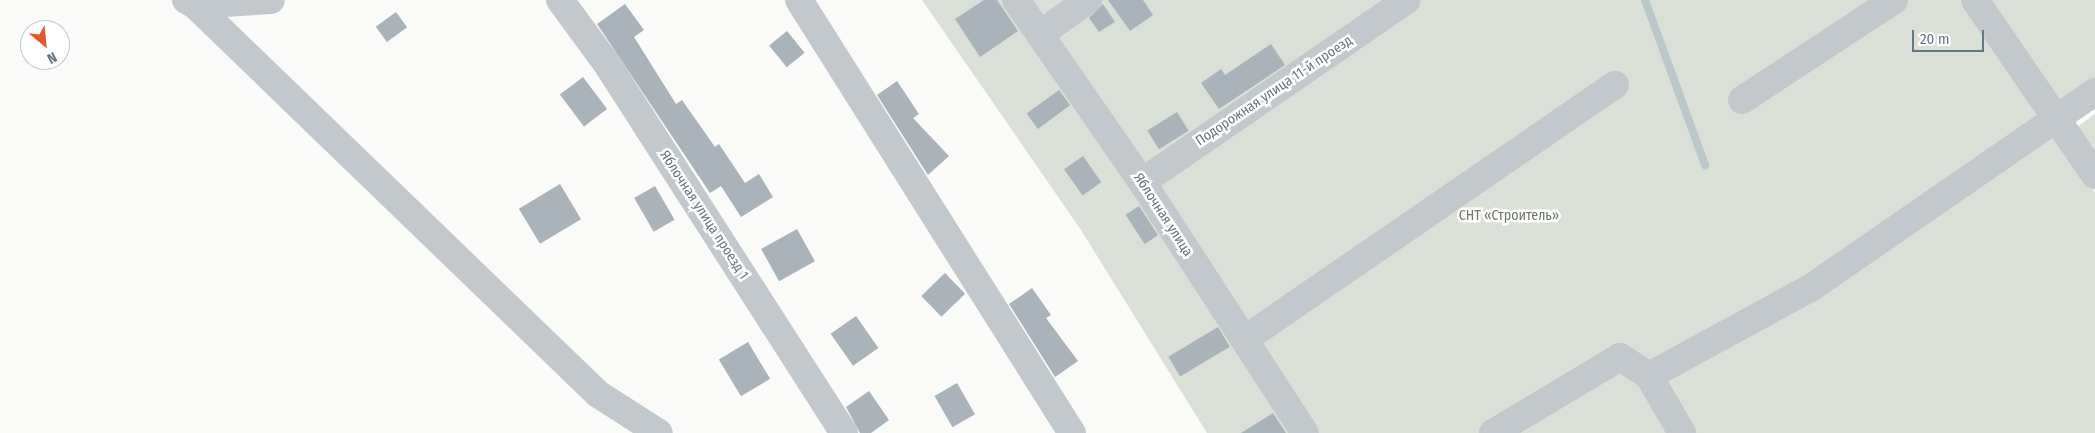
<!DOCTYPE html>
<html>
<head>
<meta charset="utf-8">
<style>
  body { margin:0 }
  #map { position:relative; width:2095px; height:433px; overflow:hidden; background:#fafaf8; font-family:"Fira Sans Condensed",sans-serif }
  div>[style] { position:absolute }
  .green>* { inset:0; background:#dadfd7 }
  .stream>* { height:8px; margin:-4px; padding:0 4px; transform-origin:4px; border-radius:4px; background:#bbc7cb }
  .building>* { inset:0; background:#aab3b9; transform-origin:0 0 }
  .minor>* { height:28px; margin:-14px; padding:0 14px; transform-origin:14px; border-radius:14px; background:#c3c8cc }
  .tertiary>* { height:28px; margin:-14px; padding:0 14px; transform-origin:14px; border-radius:14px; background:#c3c8cc }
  span { translate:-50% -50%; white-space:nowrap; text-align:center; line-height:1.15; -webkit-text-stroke:5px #fff; paint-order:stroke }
  .street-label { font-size:14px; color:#657683 }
  .park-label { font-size:14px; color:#687a64 }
  .north { position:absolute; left:20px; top:20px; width:50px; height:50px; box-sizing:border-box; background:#fff; border:1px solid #c1c8cd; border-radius:50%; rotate:152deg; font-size:14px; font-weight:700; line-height:20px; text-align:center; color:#657683 }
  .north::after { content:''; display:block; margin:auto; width:18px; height:22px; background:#e4572e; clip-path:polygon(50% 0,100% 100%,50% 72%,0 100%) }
  .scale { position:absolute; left:1912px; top:30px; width:72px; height:22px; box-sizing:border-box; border:2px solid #657683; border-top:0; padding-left:6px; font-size:15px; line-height:18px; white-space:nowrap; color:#657683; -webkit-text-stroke:4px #fff; paint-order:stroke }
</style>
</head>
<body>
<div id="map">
  <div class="green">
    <i style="clip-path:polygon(922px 0,2095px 0,2095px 89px,2052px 122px,2095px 193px,2095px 433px,1207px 433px,1081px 230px)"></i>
    <i style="clip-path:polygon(2095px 114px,2095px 174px,2066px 135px)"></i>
  </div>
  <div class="stream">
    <i style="left:1645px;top:0;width:176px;rotate:70deg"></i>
  </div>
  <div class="building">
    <i style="clip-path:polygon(984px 0,997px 0,1018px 31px,980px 57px,955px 19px)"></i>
    <i style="clip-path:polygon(1108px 0,1143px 0,1153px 15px,1130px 31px)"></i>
    <i style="clip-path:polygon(625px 4px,644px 30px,634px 37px,676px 104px,682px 100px,715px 147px,719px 144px,745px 183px,759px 174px,773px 197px,741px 217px,721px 186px,710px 193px,597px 24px)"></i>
    <i style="clip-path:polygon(1103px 4px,1115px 22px,1099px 32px,1089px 18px)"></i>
    <i style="left:396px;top:12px;width:19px;height:25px;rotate:54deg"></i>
    <i style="left:787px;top:31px;width:28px;height:23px;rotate:51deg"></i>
    <i style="clip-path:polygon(1271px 44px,1285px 65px,1219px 109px,1201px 83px,1221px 69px,1225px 75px)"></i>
    <i style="left:583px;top:77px;width:40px;height:29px;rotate:53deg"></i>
    <i style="clip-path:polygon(897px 81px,919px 114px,913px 118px,949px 156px,928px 175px,877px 95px)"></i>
    <i style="left:1059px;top:90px;width:19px;height:40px;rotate:54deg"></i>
    <i style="left:1177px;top:112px;width:22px;height:35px;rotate:58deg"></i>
    <i style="left:1083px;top:156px;width:32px;height:23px;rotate:55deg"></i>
    <i style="left:560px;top:184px;width:41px;height:48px;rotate:59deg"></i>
    <i style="left:655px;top:186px;width:39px;height:24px;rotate:60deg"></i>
    <i style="left:1139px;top:206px;width:35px;height:16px;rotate:57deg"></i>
    <i style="left:797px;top:229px;width:37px;height:41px;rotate:61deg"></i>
    <i style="left:945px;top:273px;width:29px;height:33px;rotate:46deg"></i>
    <i style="clip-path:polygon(1032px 288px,1051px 315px,1046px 318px,1078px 361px,1055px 377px,1009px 304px)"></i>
    <i style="left:856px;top:316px;width:39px;height:31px;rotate:55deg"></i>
    <i style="left:1218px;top:327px;width:23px;height:58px;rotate:59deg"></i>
    <i style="left:748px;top:342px;width:43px;height:34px;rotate:59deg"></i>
    <i style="left:957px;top:383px;width:36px;height:26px;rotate:60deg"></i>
    <i style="clip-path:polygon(869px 391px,889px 420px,871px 433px,860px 433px,846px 407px)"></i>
    <i style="clip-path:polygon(1273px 413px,1286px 433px,1241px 433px)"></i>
  </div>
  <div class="minor">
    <i style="left:560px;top:0;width:79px;rotate:53.7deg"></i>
    <i style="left:607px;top:64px;width:439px;rotate:57.3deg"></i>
    <i style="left:799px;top:0;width:512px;rotate:57.77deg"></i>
    <i style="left:1016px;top:0;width:221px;rotate:55.3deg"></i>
    <i style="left:1142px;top:182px;width:299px;rotate:57deg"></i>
    <i style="left:1975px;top:0;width:212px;rotate:55.6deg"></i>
    <i style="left:195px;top:5px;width:76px;rotate:-3.8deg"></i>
    <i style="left:1040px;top:34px;width:59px;rotate:-35.3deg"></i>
    <i style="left:1742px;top:100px;width:182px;rotate:-33.3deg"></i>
    <i style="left:1142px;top:182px;width:321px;rotate:-34.5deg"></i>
    <i style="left:1245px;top:339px;width:449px;rotate:-34.5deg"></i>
    <i style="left:1649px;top:376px;width:66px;rotate:59.9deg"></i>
    <i style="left:1493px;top:433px;width:148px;rotate:-30.9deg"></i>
    <i style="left:1620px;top:357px;width:35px;rotate:33deg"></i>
    <i style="left:1649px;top:376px;width:186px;rotate:-28.6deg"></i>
    <i style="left:1812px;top:287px;width:344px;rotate:-34.6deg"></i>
  </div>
  <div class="tertiary">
    <i style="left:186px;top:0;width:10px;rotate:29deg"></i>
    <i style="left:195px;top:5px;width:560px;rotate:43.99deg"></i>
    <i style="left:598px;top:394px;width:72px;rotate:32.6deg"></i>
  </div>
  <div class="street-label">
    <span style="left:1274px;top:91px;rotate:-34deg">Подорожная улица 11-й проезд</span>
    <span style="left:704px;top:215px;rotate:57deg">Яблочная улица проезд 1</span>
    <span style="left:1163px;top:215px;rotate:57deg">Яблочная улица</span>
  </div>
  <div class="park-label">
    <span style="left:1509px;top:216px">СНТ «Строитель»</span>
  </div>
  <div class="north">N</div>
  <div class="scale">20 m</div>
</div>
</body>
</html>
